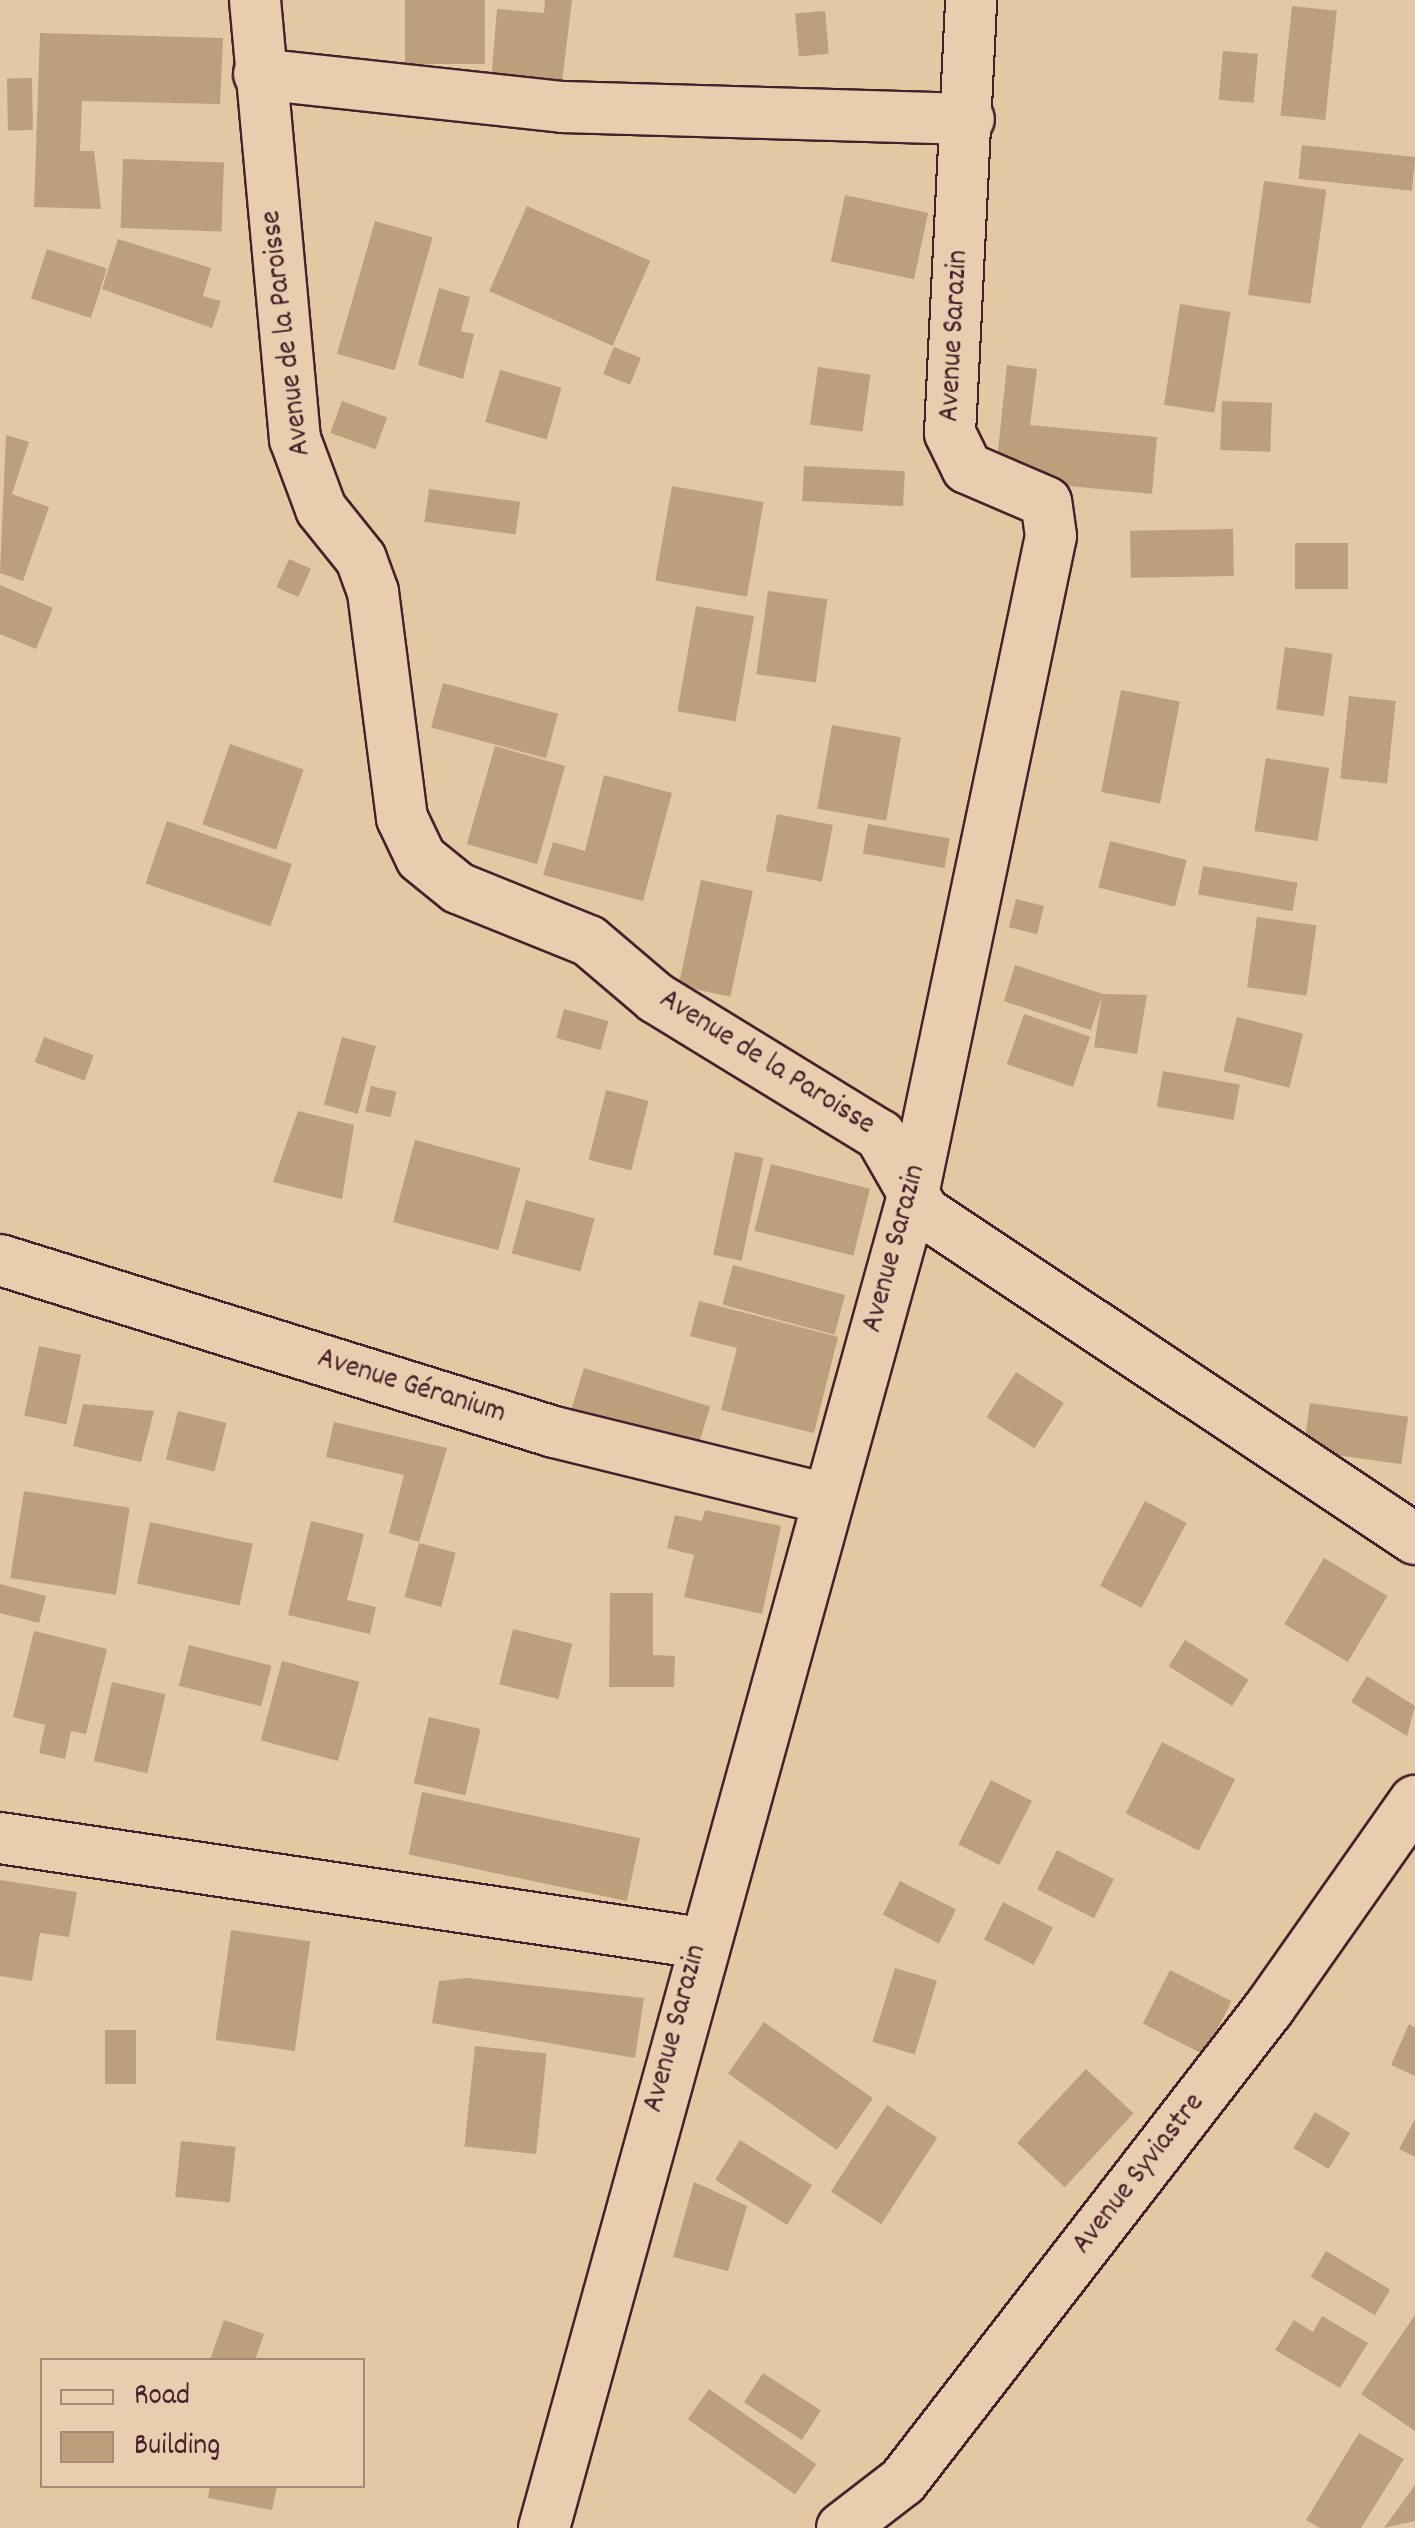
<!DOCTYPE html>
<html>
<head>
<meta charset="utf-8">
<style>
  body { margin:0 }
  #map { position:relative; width:1415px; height:2528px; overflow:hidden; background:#e3c8a4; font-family:Dekko,sans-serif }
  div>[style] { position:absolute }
  .building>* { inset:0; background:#be9f7b; transform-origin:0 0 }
  .roads { filter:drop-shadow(2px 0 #4a1f2b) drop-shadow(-2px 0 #4a1f2b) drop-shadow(0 2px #4a1f2b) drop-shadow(0 -2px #4a1f2b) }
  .minor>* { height:50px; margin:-25px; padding:0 25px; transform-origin:25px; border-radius:25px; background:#e8ceaf }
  span { translate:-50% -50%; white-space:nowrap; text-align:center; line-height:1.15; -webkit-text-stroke:9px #e8ceaf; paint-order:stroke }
  .street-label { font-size:30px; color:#4a1f2b }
  .legend { position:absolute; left:40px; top:2358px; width:325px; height:130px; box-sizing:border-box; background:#e8ceaf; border:2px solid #a9887a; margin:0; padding:12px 18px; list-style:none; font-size:30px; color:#4a1f2b }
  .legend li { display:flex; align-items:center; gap:20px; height:50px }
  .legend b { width:50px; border:2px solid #a9887a }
</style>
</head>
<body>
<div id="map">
  <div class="building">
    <i style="left:405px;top:0;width:80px;height:64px"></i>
    <i style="clip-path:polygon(545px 0,572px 0,560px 99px,490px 93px,497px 9px,544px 13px)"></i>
    <i style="left:1292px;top:6px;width:45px;height:110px;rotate:6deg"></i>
    <i style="left:825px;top:11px;width:43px;height:30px;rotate:85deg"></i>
    <i style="clip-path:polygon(40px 33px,223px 38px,220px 104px,82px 101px,80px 151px,94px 151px,101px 209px,34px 207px)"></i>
    <i style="left:1223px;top:51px;width:35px;height:49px;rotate:5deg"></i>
    <i style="left:32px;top:78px;width:52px;height:25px;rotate:89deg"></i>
    <i style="left:1302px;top:145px;width:114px;height:34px;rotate:6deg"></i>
    <i style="left:123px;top:159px;width:101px;height:69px;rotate:2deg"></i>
    <i style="left:1264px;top:181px;width:63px;height:115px;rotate:8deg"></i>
    <i style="left:845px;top:195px;width:85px;height:68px;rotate:12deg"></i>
    <i style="left:527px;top:206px;width:135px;height:93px;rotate:24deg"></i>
    <i style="left:375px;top:221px;width:60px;height:138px;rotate:16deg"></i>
    <i style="clip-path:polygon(118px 239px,211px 268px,203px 296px,221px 301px,212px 328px,102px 289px)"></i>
    <i style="left:47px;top:249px;width:63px;height:52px;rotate:18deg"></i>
    <i style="clip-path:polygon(439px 288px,470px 297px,461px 331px,474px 334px,463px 379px,418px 365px)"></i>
    <i style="left:1180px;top:304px;width:51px;height:102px;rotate:9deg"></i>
    <i style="left:614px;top:347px;width:29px;height:29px;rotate:22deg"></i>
    <i style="clip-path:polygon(1007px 365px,1037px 369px,1030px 425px,1157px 437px,1152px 494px,995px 479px)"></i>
    <i style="left:818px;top:367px;width:53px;height:58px;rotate:8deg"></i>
    <i style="left:500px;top:370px;width:64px;height:54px;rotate:16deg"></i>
    <i style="left:342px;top:401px;width:48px;height:34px;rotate:20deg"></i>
    <i style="left:1222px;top:401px;width:50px;height:49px;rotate:2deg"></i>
    <i style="clip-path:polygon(6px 435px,29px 442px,12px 494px,49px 507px,23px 581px,0 573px)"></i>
    <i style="left:804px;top:466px;width:101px;height:35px;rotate:3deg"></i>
    <i style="left:672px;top:486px;width:93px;height:96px;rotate:10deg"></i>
    <i style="left:429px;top:489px;width:92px;height:33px;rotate:8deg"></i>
    <i style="left:1233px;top:529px;width:47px;height:103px;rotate:89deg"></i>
    <i style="left:1295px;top:543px;width:53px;height:46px"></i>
    <i style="left:289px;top:559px;width:24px;height:31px;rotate:24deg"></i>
    <i style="clip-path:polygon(0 585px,53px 608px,36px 649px,0 634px)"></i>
    <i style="left:768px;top:591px;width:60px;height:84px;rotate:8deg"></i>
    <i style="left:696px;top:606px;width:59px;height:107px;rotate:10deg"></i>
    <i style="left:1285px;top:647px;width:48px;height:63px;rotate:8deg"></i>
    <i style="left:443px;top:683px;width:119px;height:46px;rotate:15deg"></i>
    <i style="left:1121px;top:690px;width:60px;height:104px;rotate:11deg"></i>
    <i style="left:1349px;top:696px;width:47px;height:83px;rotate:6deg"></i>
    <i style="left:832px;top:725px;width:70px;height:85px;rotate:10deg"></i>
    <i style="left:230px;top:744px;width:78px;height:85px;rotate:19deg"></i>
    <i style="left:495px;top:746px;width:73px;height:102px;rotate:16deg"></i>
    <i style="left:1266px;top:758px;width:64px;height:74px;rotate:9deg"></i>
    <i style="clip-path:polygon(604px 775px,672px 793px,643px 901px,543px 875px,553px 842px,585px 851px)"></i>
    <i style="left:777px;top:814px;width:57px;height:58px;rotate:11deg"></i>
    <i style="left:167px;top:821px;width:132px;height:66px;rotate:19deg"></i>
    <i style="left:868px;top:824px;width:83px;height:30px;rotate:10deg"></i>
    <i style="left:1110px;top:841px;width:79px;height:48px;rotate:14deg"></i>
    <i style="left:1203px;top:866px;width:96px;height:29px;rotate:10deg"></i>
    <i style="left:701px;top:880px;width:53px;height:108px;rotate:12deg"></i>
    <i style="left:1016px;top:899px;width:29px;height:29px;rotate:14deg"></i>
    <i style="left:1257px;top:917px;width:60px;height:71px;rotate:8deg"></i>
    <i style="clip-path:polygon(1015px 965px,1103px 994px,1147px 995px,1137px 1054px,1094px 1047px,1102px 996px,1091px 1030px,1004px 1001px)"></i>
    <i style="left:564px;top:1009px;width:46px;height:30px;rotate:15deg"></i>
    <i style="left:1024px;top:1014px;width:70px;height:53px;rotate:19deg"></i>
    <i style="left:1237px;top:1017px;width:68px;height:56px;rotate:14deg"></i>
    <i style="left:44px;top:1037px;width:53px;height:27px;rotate:20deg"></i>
    <i style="left:342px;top:1037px;width:35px;height:70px;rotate:15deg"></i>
    <i style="left:1163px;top:1071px;width:78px;height:36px;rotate:10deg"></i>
    <i style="left:371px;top:1086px;width:26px;height:26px;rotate:13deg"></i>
    <i style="left:606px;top:1090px;width:44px;height:72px;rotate:14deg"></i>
    <i style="clip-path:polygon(298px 1111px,354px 1125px,342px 1199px,273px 1182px)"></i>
    <i style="left:415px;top:1140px;width:109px;height:85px;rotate:15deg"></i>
    <i style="left:735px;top:1152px;width:29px;height:105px;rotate:12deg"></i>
    <i style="left:771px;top:1164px;width:102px;height:69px;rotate:14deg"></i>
    <i style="left:526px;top:1200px;width:71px;height:55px;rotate:15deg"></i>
    <i style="left:733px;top:1265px;width:116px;height:41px;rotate:15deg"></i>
    <i style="clip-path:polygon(699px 1301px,838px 1337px,814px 1433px,721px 1410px,737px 1348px,690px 1336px)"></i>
    <i style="left:39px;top:1346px;width:43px;height:71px;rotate:12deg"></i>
    <i style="left:584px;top:1368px;width:132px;height:60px;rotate:17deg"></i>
    <i style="left:1016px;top:1372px;width:57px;height:54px;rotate:33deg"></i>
    <i style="left:1310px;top:1403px;width:99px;height:48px;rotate:8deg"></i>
    <i style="clip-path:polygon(83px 1404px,154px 1411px,141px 1462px,73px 1446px)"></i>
    <i style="left:178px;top:1411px;width:50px;height:50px;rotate:14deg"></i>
    <i style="clip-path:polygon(334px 1422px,447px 1448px,419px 1542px,389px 1533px,404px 1475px,326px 1457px)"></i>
    <i style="left:24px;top:1491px;width:107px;height:88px;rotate:9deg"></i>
    <i style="left:1145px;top:1501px;width:47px;height:96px;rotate:28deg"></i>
    <i style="clip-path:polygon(705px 1510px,781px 1526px,762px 1614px,684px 1597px,694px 1555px,667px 1548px,675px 1515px,702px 1521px)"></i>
    <i style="clip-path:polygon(311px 1521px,364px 1534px,347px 1600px,376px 1607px,370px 1634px,288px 1615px)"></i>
    <i style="left:150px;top:1522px;width:105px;height:63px;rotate:12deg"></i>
    <i style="left:419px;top:1543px;width:38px;height:56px;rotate:15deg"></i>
    <i style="left:1324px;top:1558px;width:74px;height:77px;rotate:31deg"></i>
    <i style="clip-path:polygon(0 1584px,46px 1596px,39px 1623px,0 1613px)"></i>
    <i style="clip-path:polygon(610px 1593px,653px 1593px,653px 1655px,675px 1656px,674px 1687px,609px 1687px)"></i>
    <i style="left:513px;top:1629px;width:61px;height:57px;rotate:14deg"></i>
    <i style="clip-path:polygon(34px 1631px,107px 1649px,86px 1734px,71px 1731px,65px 1759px,39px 1753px,45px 1725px,13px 1717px)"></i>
    <i style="left:1185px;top:1640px;width:75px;height:31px;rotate:32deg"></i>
    <i style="left:189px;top:1645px;width:85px;height:42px;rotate:14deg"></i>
    <i style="left:282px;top:1661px;width:80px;height:82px;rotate:15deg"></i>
    <i style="clip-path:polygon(1367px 1676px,1415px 1706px,1407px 1736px,1351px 1702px)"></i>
    <i style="left:112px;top:1682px;width:55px;height:81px;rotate:13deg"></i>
    <i style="left:429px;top:1717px;width:53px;height:68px;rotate:13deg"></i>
    <i style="left:1162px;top:1742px;width:82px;height:80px;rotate:27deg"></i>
    <i style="left:991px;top:1780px;width:46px;height:72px;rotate:27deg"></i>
    <i style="left:422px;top:1792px;width:223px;height:64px;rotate:12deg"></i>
    <i style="left:1057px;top:1850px;width:64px;height:44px;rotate:27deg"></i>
    <i style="clip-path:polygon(0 1880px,77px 1892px,69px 1937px,40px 1933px,32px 1981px,0 1976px)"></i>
    <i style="left:900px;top:1881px;width:63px;height:38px;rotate:27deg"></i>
    <i style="left:1003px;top:1902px;width:56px;height:42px;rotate:27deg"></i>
    <i style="left:231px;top:1930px;width:80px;height:111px;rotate:8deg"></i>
    <i style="left:895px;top:1968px;width:44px;height:77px;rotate:17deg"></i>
    <i style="left:1170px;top:1970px;width:69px;height:60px;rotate:27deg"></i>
    <i style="clip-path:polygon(467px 1978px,644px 1998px,635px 2058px,432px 2023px,439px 1981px)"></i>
    <i style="left:764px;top:2022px;width:133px;height:63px;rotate:35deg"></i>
    <i style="clip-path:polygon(1409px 2024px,1415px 2028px,1415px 2076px,1391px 2065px)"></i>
    <i style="left:105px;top:2030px;width:31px;height:54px"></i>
    <i style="left:475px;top:2046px;width:72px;height:101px;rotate:6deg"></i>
    <i style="left:1086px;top:2069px;width:65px;height:101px;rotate:43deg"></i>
    <i style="left:887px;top:2105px;width:60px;height:103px;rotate:33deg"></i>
    <i style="left:1315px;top:2112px;width:41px;height:42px;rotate:31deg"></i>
    <i style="clip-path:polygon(1415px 2119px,1415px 2157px,1399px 2149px)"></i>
    <i style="left:740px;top:2140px;width:85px;height:47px;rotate:32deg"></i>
    <i style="left:181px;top:2141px;width:55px;height:56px;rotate:6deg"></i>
    <i style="clip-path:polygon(694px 2182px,747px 2206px,728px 2271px,673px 2257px)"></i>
    <i style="left:1326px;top:2251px;width:75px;height:30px;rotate:31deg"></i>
    <i style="clip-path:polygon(1415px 2315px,1415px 2431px,1361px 2394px)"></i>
    <i style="clip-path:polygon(1322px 2316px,1368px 2343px,1340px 2388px,1275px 2350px,1294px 2320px,1313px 2332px)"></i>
    <i style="clip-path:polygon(224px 2320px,264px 2334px,255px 2360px,210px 2360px)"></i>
    <i style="left:763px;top:2373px;width:69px;height:35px;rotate:33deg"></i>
    <i style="left:709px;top:2389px;width:131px;height:37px;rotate:35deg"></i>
    <i style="clip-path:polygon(1359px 2433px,1404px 2459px,1361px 2528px,1320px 2528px,1306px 2520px)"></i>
    <i style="clip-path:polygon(1415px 2485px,1415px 2521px,1384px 2528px)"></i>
    <i style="clip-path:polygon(210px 2486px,277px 2486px,272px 2510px,208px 2498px)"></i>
  </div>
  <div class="roads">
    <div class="minor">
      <i style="left:255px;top:0;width:441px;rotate:84.8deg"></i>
      <i style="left:295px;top:439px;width:75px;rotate:69.6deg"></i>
      <i style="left:321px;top:509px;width:64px;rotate:51.3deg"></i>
      <i style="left:361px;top:559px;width:35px;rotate:70deg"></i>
      <i style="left:373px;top:592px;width:228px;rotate:82.7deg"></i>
      <i style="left:402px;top:818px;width:44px;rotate:64.6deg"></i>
      <i style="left:421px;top:858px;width:48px;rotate:39deg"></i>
      <i style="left:458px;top:888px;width:141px;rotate:22deg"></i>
      <i style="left:589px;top:941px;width:88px;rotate:40.4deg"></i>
      <i style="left:656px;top:998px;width:263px;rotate:31.5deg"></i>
      <i style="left:880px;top:1135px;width:89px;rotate:60.3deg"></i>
      <i style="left:924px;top:1212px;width:590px;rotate:33.66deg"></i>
      <i style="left:259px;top:74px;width:306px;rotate:6.2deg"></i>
      <i style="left:563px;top:107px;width:406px;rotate:1.7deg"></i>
      <i style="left:0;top:1260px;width:580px;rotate:17.25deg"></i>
      <i style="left:554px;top:1432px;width:280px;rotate:13.8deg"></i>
      <i style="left:0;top:1838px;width:709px;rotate:8.52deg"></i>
      <i style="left:544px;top:2528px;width:1379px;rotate:-74.52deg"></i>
      <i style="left:912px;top:1199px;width:677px;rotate:-78.16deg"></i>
      <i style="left:1051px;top:536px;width:34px;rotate:-98deg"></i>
      <i style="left:1046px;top:502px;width:86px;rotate:-156.7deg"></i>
      <i style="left:967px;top:468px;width:39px;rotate:-116deg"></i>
      <i style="left:950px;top:433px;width:434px;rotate:-87.2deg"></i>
      <i style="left:842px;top:2528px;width:77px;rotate:-37.6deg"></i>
      <i style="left:903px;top:2481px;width:599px;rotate:-52.25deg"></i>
      <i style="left:1270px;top:2007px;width:252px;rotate:-54.9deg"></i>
    </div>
  </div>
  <div class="street-label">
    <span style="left:288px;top:333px;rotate:-97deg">Avenue de la Paroisse</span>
    <span style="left:956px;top:336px;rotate:-87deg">Avenue Sarazin</span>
    <span style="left:766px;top:1064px;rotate:32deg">Avenue de la Paroisse</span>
    <span style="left:896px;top:1249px;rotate:-75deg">Avenue Sarazin</span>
    <span style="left:411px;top:1388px;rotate:17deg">Avenue Géranium</span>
    <span style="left:677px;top:2029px;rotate:-75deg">Avenue Sarazin</span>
    <span style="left:1140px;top:2175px;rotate:-52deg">Avenue Syviastre</span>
  </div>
  <ul class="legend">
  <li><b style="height:12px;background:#e8ceaf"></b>Road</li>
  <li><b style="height:28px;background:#be9f7b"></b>Building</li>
  </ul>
</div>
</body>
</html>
